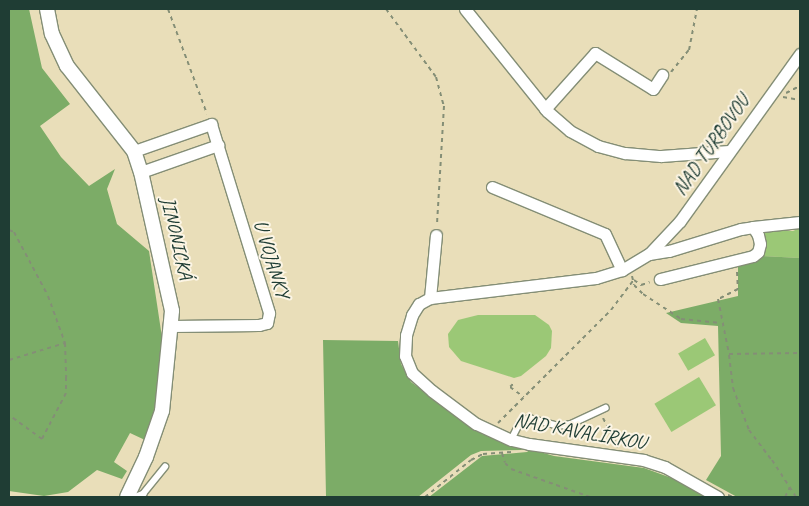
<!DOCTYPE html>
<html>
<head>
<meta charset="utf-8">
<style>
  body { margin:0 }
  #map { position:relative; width:809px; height:506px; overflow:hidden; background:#e9deb9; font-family:Caveat,sans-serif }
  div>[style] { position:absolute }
  .green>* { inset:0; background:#9bc876; transform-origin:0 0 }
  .forest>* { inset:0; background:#7cac67 }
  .path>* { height:2px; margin-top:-1px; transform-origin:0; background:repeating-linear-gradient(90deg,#848e76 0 4px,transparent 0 8px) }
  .roads { filter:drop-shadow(1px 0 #848e76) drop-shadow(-1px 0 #848e76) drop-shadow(0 1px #848e76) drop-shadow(0 -1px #848e76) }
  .service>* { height:5.5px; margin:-2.75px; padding:0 2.75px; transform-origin:2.75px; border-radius:2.75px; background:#fff }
  .minor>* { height:11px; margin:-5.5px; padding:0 5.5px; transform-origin:5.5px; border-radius:5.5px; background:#fff }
  .tertiary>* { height:14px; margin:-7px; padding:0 7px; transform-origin:7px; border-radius:7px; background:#fff }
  span { translate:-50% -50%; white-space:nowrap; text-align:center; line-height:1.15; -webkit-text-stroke:4px #fcf5e5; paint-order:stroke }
  .street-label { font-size:20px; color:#1f3d34 }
  .frame { position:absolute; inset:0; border:10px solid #1f3d34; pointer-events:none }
</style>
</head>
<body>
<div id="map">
  <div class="green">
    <i style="clip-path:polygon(800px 228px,800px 258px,761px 256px,766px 242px,763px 231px,793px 231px)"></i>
    <i style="clip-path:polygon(478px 315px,535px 315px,549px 325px,552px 331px,551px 348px,546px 356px,521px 376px,514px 378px,461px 361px,449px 347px,448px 334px,458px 320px)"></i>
    <i style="left:705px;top:338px;width:20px;height:31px;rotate:60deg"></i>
    <i style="left:699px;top:377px;width:33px;height:52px;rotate:59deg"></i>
  </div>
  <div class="forest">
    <i style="clip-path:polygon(9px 9px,29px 9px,42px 68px,70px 104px,40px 126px,61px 157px,89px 186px,115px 169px,107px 189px,117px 224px,149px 251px,163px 344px,156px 408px,145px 440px,130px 433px,114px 462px,127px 471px,122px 479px,97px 470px,68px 492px,44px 496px,9px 491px)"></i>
    <i style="clip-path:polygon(761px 256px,800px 258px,800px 497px,737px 497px,706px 480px,721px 456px,718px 326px,681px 323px,666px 313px,738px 296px,738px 267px,740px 264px,752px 262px)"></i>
    <i style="clip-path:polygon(323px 340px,398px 341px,401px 364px,411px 382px,482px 434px,524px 448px,521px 450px,481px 451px,471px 455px,418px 497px,326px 497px)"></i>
    <i style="clip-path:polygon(530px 449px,554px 456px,644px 468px,677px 480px,707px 497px,429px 497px,482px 456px,527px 452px)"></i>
  </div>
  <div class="path">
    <i style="left:168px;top:9px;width:112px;rotate:69.6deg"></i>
    <i style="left:386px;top:9px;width:84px;rotate:53.7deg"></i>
    <i style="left:436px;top:77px;width:30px;rotate:75deg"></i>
    <i style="left:444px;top:106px;width:119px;rotate:93.4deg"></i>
    <i style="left:671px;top:72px;width:28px;rotate:-51deg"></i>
    <i style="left:689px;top:50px;width:42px;rotate:-79deg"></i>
    <i style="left:786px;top:93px;width:16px;rotate:-27deg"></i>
    <i style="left:783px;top:97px;width:17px;rotate:10deg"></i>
    <i style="left:710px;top:141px;width:16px;rotate:-30deg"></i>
    <i style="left:724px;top:133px;width:7px;rotate:27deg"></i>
    <i style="left:9px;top:230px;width:5px;rotate:22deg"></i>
    <i style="left:14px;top:232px;width:72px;rotate:62deg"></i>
    <i style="left:48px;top:296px;width:50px;rotate:70.1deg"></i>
    <i style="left:65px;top:343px;width:34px;rotate:88deg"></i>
    <i style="left:66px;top:377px;width:16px;rotate:90deg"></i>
    <i style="left:66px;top:393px;width:52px;rotate:117.6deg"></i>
    <i style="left:42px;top:439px;width:41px;rotate:-144deg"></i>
    <i style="left:737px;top:272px;width:17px;rotate:87deg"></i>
    <i style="left:738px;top:289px;width:22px;rotate:153deg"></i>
    <i style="left:718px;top:299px;width:56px;rotate:78.7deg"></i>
    <i style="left:729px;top:354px;width:71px;rotate:-0.8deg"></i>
    <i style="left:632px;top:276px;width:9px;rotate:77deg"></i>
    <i style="left:634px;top:285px;width:13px;rotate:45deg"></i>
    <i style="left:643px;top:294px;width:45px;rotate:33.3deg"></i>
    <i style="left:681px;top:319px;width:40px;rotate:5.7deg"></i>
    <i style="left:634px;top:280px;width:9px;rotate:36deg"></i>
    <i style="left:641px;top:285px;width:9px;rotate:-18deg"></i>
    <i style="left:729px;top:355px;width:33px;rotate:83deg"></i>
    <i style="left:733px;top:388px;width:45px;rotate:69.1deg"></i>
    <i style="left:749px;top:430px;width:38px;rotate:53deg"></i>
    <i style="left:772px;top:460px;width:44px;rotate:57deg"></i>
    <i style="left:9px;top:360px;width:59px;rotate:-16.9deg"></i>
    <i style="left:513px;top:384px;width:4px;rotate:135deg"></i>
    <i style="left:510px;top:387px;width:17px;rotate:36deg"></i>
    <i style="left:603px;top:418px;width:33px;rotate:63deg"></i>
    <i style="left:498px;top:423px;width:160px;rotate:-45deg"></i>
    <i style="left:611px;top:310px;width:38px;rotate:-53deg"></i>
    <i style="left:502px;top:453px;width:10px;rotate:73deg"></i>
    <i style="left:505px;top:463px;width:8px;rotate:45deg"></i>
    <i style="left:511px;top:469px;width:84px;rotate:19.5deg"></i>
    <i style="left:728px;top:495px;width:5px;rotate:22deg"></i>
    <i style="left:425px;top:497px;width:59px;rotate:-38.8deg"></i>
    <i style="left:471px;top:460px;width:13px;rotate:-27deg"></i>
    <i style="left:483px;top:454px;width:29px;rotate:-4deg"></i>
    <i style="left:785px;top:497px;width:11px;rotate:-63deg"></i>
  </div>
  <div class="roads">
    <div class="service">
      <i style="left:511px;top:440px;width:18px;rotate:-63deg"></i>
      <i style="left:519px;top:424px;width:12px;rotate:-31deg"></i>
      <i style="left:529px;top:418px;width:30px;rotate:15deg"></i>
      <i style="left:558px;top:426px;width:13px;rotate:-9deg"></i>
      <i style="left:571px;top:424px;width:38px;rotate:-25deg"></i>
      <i style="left:135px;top:497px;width:9px;rotate:-21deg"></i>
      <i style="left:143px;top:494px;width:35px;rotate:-51deg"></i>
    </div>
    <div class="minor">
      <i style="left:465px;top:9px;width:131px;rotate:51.2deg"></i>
      <i style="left:547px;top:111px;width:30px;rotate:41deg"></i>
      <i style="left:570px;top:131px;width:32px;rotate:28deg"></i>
      <i style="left:598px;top:146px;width:28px;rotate:15deg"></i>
      <i style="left:625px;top:153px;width:36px;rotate:5deg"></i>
      <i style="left:661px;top:156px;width:68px;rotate:-4.2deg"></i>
      <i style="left:545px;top:109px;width:75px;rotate:-48.2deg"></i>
      <i style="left:595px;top:53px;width:68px;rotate:31.8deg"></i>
      <i style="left:653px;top:89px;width:17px;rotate:-57deg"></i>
      <i style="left:134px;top:151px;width:82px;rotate:-19.3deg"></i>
      <i style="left:211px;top:124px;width:198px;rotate:72.9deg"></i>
      <i style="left:269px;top:313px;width:10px;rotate:101deg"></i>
      <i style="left:267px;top:323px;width:8px;rotate:166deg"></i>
      <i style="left:259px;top:325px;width:87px;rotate:179.3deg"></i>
      <i style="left:141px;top:172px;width:82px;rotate:-19.3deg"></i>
      <i style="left:492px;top:187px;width:122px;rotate:22.6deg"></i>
      <i style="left:605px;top:234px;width:40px;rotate:65deg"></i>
      <i style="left:753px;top:227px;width:47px;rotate:-6.1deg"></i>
      <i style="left:649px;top:254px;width:20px;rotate:-9deg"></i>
      <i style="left:669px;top:251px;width:75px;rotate:-17deg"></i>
      <i style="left:741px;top:229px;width:12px;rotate:-9deg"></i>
      <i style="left:753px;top:227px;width:9px;rotate:58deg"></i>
      <i style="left:758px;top:235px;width:9px;rotate:77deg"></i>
      <i style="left:760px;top:244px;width:8px;rotate:104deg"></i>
      <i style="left:758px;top:252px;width:6px;rotate:141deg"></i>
      <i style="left:753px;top:256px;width:96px;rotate:166.1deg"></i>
      <i style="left:430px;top:298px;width:63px;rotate:-84.6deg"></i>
      <i style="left:718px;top:497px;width:61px;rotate:-150.5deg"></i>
      <i style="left:665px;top:467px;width:22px;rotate:-162deg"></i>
      <i style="left:644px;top:460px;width:116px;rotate:-172.1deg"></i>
      <i style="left:529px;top:444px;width:18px;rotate:-167deg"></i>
      <i style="left:511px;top:440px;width:38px;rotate:-155deg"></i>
      <i style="left:476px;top:424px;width:55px;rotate:-143.1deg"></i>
      <i style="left:432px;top:391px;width:27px;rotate:-138deg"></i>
      <i style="left:412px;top:373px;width:18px;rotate:-112deg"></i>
      <i style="left:405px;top:356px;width:21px;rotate:-87deg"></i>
      <i style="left:406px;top:335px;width:21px;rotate:-73deg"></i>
      <i style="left:412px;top:315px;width:13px;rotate:-58deg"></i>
      <i style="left:419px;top:304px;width:13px;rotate:-29deg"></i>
      <i style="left:430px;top:298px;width:167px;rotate:-6.9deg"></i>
      <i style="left:596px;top:278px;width:27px;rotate:-17deg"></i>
      <i style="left:622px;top:270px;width:31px;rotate:-31deg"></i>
      <i style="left:649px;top:254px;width:45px;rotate:-46.8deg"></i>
      <i style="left:680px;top:221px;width:206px;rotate:-54.3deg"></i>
    </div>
    <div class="tertiary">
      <i style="left:47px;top:9px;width:25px;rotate:79deg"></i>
      <i style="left:52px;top:34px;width:35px;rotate:65deg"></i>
      <i style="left:67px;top:66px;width:108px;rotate:51.8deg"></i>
      <i style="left:134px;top:151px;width:22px;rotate:72deg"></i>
      <i style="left:141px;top:172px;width:142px;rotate:77.4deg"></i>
      <i style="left:172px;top:311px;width:100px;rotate:95.7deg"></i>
      <i style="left:162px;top:411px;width:49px;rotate:109.2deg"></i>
      <i style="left:146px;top:457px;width:44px;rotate:115.4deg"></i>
    </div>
  </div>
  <div class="street-label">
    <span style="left:711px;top:145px;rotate:-55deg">NAD TURBOVOU</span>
    <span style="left:177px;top:238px;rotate:77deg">JINONICKÁ</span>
    <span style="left:272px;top:259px;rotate:73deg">U VOJANKY</span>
    <span style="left:580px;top:431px;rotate:10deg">NAD KAVALÍRKOU</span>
  </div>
  <div class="frame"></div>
</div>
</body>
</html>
